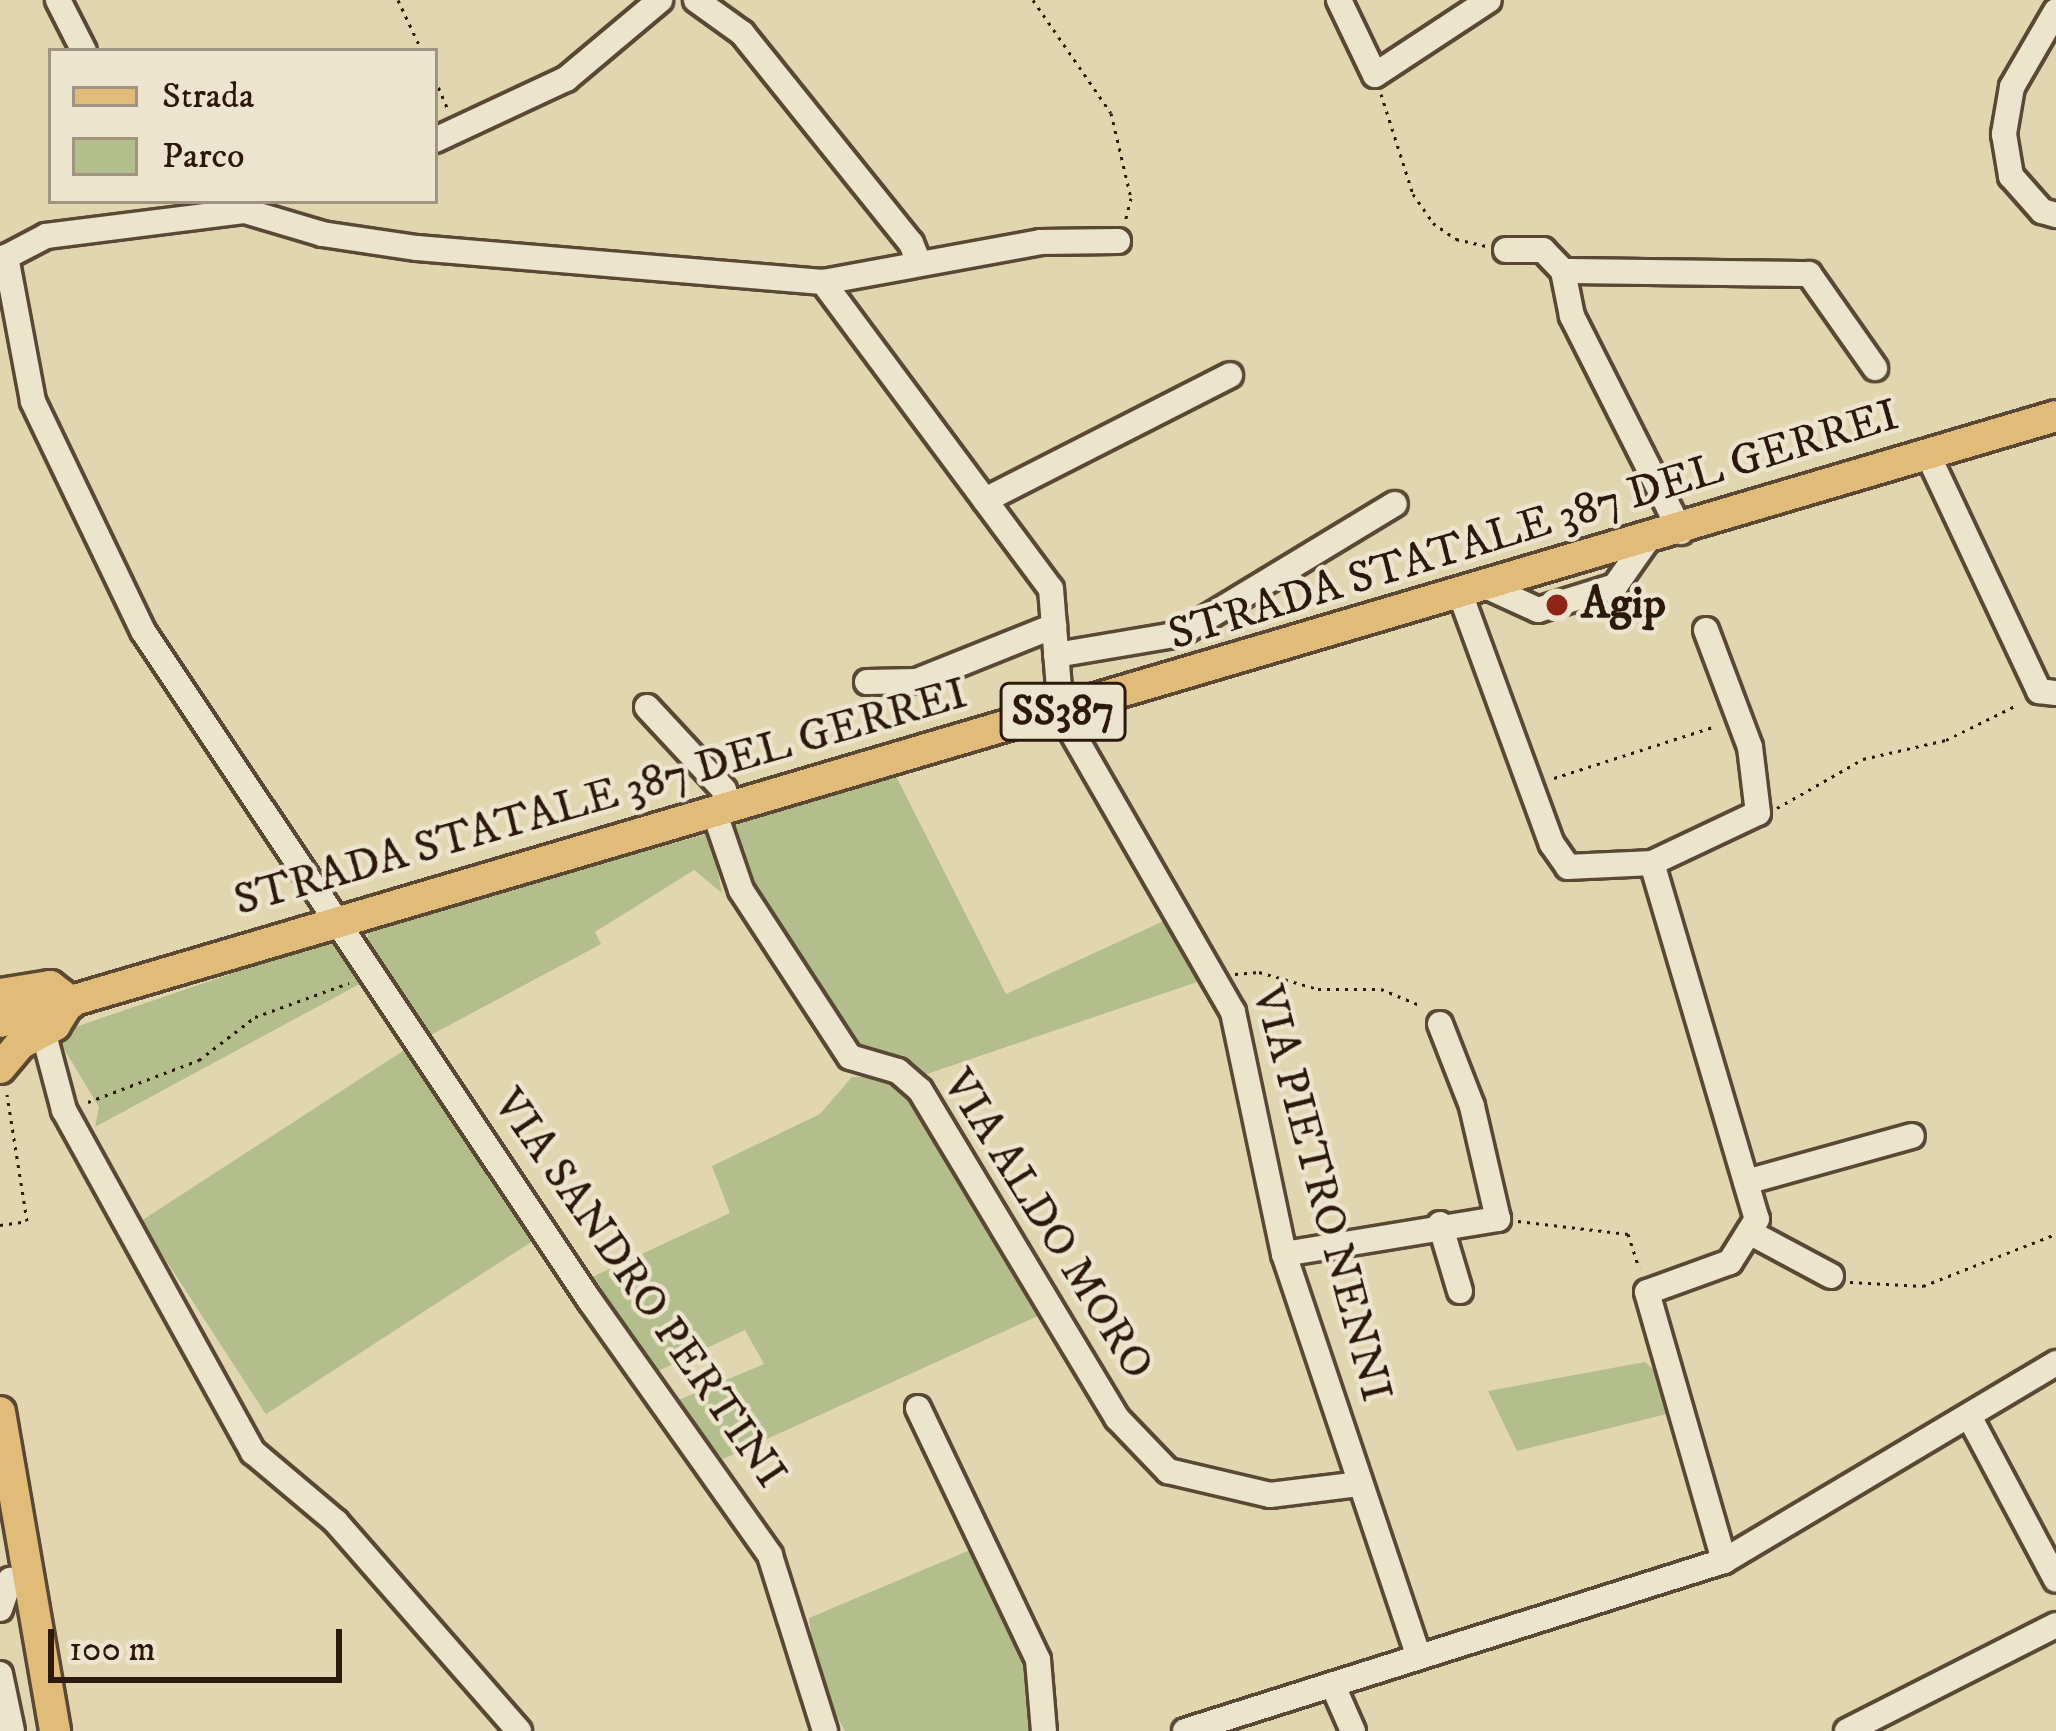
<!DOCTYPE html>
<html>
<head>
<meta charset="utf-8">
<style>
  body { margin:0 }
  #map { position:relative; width:2056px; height:1731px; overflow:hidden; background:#e2d6b1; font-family:"IM FELL DW Pica",serif }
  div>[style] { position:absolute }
  .green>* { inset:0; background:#b3be8c; transform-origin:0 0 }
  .path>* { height:3px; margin-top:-1.5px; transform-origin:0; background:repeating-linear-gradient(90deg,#2d190b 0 3px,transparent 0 9px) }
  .roads { filter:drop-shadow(3px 0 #5a4834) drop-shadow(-3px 0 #5a4834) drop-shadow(0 3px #5a4834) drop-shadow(0 -3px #5a4834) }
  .minor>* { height:24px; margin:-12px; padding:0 12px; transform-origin:12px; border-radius:12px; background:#ece4cc }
  .major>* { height:30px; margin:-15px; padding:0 15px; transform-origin:15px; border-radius:15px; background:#e1bb78 }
  .highway>* { height:33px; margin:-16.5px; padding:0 16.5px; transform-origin:16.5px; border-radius:16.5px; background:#e1bb78 }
  .dots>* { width:33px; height:33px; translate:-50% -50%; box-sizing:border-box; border:6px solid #ece4cc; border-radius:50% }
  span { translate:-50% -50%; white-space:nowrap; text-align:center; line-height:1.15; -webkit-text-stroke:9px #ece4cc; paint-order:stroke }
  .shield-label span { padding:3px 9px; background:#ece4cc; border:3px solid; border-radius:9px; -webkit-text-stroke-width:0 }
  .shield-label { font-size:42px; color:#2d190b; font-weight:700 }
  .street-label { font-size:45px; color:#2d190b }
  .poi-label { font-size:45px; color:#2d190b; font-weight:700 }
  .left { translate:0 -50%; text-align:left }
  .legend { position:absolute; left:48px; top:48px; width:390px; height:156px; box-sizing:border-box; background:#ece4cc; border:3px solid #a0937f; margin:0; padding:15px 21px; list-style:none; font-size:36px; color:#2d190b }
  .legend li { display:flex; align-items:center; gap:24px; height:60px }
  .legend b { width:60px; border:3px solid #a0937f }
  .scale { position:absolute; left:48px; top:1629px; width:294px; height:54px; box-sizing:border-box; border:6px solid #2d190b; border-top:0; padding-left:15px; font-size:36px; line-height:42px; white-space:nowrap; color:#2d190b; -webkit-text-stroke:9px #ece4cc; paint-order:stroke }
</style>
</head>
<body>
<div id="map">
  <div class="green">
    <i style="clip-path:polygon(895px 774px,1006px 994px,1170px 918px,1206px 979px,918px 1077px,906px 1062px,860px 1048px,758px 894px,729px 821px)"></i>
    <i style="clip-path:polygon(710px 833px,722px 893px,694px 870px,595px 932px,601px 944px,429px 1036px,367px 941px,369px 929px,393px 922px)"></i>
    <i style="clip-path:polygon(327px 941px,342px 941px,367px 980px,95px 1127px,99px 1107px,55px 1034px)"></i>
    <i style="left:409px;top:1047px;width:230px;height:320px;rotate:57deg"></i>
    <i style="clip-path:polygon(852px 1077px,886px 1077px,903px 1087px,1040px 1315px,723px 1459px,674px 1402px,764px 1364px,745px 1330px,656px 1372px,590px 1278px,730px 1213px,712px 1166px,820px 1114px)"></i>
    <i style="clip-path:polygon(1645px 1362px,1661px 1376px,1675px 1412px,1517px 1451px,1488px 1391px)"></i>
    <i style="clip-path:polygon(975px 1548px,1027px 1660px,1037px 1707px,1030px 1731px,845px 1731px,818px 1682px,809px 1618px)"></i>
  </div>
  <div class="path">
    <i style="left:398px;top:0;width:56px;rotate:64.8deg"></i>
    <i style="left:1033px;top:0;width:137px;rotate:55.4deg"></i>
    <i style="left:1111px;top:113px;width:87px;rotate:76.8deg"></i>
    <i style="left:1131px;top:198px;width:25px;rotate:104deg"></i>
    <i style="left:435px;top:79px;width:34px;rotate:67deg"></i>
    <i style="left:1381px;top:94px;width:105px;rotate:72.3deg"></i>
    <i style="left:1413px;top:194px;width:35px;rotate:55deg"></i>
    <i style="left:1433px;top:223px;width:28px;rotate:35deg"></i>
    <i style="left:1456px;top:239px;width:32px;rotate:13deg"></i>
    <i style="left:1554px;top:778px;width:170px;rotate:-17.8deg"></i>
    <i style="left:1777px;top:808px;width:99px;rotate:-29.7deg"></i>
    <i style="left:1863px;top:759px;width:85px;rotate:-12.9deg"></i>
    <i style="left:1946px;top:740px;width:81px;rotate:-26.3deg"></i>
    <i style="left:1235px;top:974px;width:24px;rotate:-5deg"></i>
    <i style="left:1259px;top:972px;width:61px;rotate:16.1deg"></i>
    <i style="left:1318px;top:989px;width:63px"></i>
    <i style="left:1381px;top:989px;width:44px;rotate:22.5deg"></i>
    <i style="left:88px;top:1102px;width:119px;rotate:-20.7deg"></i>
    <i style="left:199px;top:1060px;width:71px;rotate:-37.5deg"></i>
    <i style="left:255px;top:1017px;width:100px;rotate:-19.9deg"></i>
    <i style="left:1518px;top:1221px;width:111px;rotate:6.7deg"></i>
    <i style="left:1628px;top:1234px;width:36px;rotate:72deg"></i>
    <i style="left:0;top:1225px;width:27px;rotate:-8deg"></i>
    <i style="left:27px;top:1221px;width:128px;rotate:-99deg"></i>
    <i style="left:1850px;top:1282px;width:73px;rotate:3.1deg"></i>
    <i style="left:1923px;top:1286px;width:143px;rotate:-21.4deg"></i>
  </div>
  <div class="roads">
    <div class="minor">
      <i style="left:58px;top:0;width:57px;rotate:63deg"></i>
      <i style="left:696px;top:0;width:57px;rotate:35.7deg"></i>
      <i style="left:742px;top:33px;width:270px;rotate:51.2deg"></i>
      <i style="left:911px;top:243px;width:22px;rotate:68deg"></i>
      <i style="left:1339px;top:0;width:83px;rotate:64.4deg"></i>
      <i style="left:1375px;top:75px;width:136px;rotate:-33.3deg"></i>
      <i style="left:2056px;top:11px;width:88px;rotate:120.1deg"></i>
      <i style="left:2012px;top:87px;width:48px;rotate:99.7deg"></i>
      <i style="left:2004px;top:134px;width:43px;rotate:80.5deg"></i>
      <i style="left:2011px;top:176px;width:47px;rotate:48.5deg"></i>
      <i style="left:2042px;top:211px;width:15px;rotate:16deg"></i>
      <i style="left:435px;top:140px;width:145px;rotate:-25deg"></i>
      <i style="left:566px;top:79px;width:123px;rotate:-40deg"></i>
      <i style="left:1506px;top:250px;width:37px"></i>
      <i style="left:1543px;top:250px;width:29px;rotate:46deg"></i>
      <i style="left:1563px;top:271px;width:46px;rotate:78.7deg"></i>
      <i style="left:1572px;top:316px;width:242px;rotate:63.2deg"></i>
      <i style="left:1563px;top:271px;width:246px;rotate:0.7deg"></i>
      <i style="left:1809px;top:274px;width:115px;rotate:54.9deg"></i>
      <i style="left:823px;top:282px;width:382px;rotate:53.4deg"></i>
      <i style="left:1051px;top:589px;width:124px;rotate:85.4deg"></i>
      <i style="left:1061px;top:713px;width:345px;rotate:60.1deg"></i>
      <i style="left:1233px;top:1012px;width:247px;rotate:78.1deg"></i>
      <i style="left:1284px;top:1254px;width:425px;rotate:71.5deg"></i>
      <i style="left:1928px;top:455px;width:261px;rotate:64.8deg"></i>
      <i style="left:2039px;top:691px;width:17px;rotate:7deg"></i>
      <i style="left:985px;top:500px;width:275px;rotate:-27deg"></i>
      <i style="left:1490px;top:588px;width:53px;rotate:24.6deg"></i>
      <i style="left:1538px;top:610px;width:81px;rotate:-17.3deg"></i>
      <i style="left:1615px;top:586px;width:54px;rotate:-54.8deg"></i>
      <i style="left:1461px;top:596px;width:264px;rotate:69.9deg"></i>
      <i style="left:1552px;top:844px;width:28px;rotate:55deg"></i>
      <i style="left:1568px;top:867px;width:84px;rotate:-2.7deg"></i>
      <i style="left:1652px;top:863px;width:371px;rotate:73.6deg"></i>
      <i style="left:1757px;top:1219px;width:51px;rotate:122.1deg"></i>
      <i style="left:1730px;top:1262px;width:88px;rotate:160.1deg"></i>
      <i style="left:1647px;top:1292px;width:280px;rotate:74deg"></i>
      <i style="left:1056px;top:655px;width:126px;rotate:-9.6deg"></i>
      <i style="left:1180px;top:634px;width:251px;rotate:-31.2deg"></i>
      <i style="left:867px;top:682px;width:50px;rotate:-1.1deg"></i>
      <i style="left:917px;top:681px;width:148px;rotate:-21.9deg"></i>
      <i style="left:647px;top:707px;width:113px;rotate:47.1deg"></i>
      <i style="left:724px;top:790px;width:20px;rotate:72deg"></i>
      <i style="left:715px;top:814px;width:80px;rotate:71.1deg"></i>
      <i style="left:741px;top:890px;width:199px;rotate:56.9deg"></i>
      <i style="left:850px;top:1057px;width:50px;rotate:16.3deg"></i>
      <i style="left:898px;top:1071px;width:29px;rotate:41deg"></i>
      <i style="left:920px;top:1090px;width:383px;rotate:59deg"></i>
      <i style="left:1117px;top:1418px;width:74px;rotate:46.1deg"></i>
      <i style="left:1168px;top:1471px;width:105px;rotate:13.2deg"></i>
      <i style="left:1270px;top:1495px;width:91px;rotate:-7deg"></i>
      <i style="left:1652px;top:863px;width:117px;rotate:-25.3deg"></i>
      <i style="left:1758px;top:813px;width:66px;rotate:-96.9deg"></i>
      <i style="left:1750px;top:747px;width:125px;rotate:-110.6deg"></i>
      <i style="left:43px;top:1031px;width:82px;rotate:75.1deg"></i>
      <i style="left:64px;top:1110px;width:391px;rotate:61.1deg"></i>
      <i style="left:253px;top:1452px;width:109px;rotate:40.1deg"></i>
      <i style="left:336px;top:1522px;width:278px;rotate:48.8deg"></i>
      <i style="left:1746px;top:1182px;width:172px;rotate:-15.5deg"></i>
      <i style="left:1440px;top:1224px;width:70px;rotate:73.4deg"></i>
      <i style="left:1749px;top:1232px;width:93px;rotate:28.2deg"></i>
      <i style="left:1284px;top:1254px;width:217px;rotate:-9.3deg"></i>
      <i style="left:1498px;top:1219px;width:116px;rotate:-103deg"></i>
      <i style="left:1472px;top:1106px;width:88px;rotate:-111.3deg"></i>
      <i style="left:918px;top:1408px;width:279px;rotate:64.5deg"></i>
      <i style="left:1038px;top:1660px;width:71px;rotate:85.2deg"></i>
      <i style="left:1970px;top:1418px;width:183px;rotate:62deg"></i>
      <i style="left:0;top:1609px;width:31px;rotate:-71deg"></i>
      <i style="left:0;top:1674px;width:58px;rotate:78.1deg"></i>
      <i style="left:1334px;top:1688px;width:47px;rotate:66.2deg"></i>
      <i style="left:825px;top:1731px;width:184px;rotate:-107.4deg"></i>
      <i style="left:770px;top:1555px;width:311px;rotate:-125.3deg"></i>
      <i style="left:590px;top:1301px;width:805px;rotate:-123.71deg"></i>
      <i style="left:143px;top:631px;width:255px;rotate:-115.6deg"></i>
      <i style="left:33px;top:401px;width:147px;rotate:-100.6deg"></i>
      <i style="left:6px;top:257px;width:45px;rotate:-27.7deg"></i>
      <i style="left:46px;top:236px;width:201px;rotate:-7.2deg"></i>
      <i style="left:245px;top:211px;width:80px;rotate:16.6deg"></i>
      <i style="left:322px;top:234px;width:96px;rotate:8.4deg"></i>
      <i style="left:417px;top:248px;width:407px;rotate:4.8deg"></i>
      <i style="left:823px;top:282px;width:221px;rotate:-10.4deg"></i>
      <i style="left:1040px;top:242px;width:78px;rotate:-0.7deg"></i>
      <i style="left:1185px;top:1731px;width:565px;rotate:-17.51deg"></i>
      <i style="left:1724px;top:1561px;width:387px;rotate:-30.8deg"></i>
      <i style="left:1847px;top:1731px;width:234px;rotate:-26.9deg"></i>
    </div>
    <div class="major">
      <i style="left:0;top:1022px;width:2143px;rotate:-16.42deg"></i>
      <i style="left:0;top:1068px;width:31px;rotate:-50deg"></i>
      <i style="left:20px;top:1044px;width:40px;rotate:-28deg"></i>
      <i style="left:55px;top:1025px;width:25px;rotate:-58deg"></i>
      <i style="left:0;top:1412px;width:324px;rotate:80.2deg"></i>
    </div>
    <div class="highway">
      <i style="left:0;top:995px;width:50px;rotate:-9.3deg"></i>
      <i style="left:49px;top:987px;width:25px;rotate:37deg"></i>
    </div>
  </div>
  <div class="dots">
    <i style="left:1557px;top:605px;background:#8f2418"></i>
  </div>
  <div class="shield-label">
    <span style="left:1063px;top:712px">SS387</span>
  </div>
  <div class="street-label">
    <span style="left:1534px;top:526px;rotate:-17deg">STRADA STATALE 387 DEL GERREI</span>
    <span style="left:601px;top:798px;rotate:-16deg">STRADA STATALE 387 DEL GERREI</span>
    <span style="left:1321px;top:1194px;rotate:75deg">VIA PIETRO NENNI</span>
    <span style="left:1047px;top:1225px;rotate:58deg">VIA ALDO MORO</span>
    <span style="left:639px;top:1289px;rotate:55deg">VIA SANDRO PERTINI</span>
  </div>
  <div class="poi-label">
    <span class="left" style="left:1581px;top:605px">Agip</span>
  </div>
  <ul class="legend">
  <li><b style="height:15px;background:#e1bb78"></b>Strada</li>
  <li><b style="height:33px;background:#b3be8c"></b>Parco</li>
  </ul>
  <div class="scale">100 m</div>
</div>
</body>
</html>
